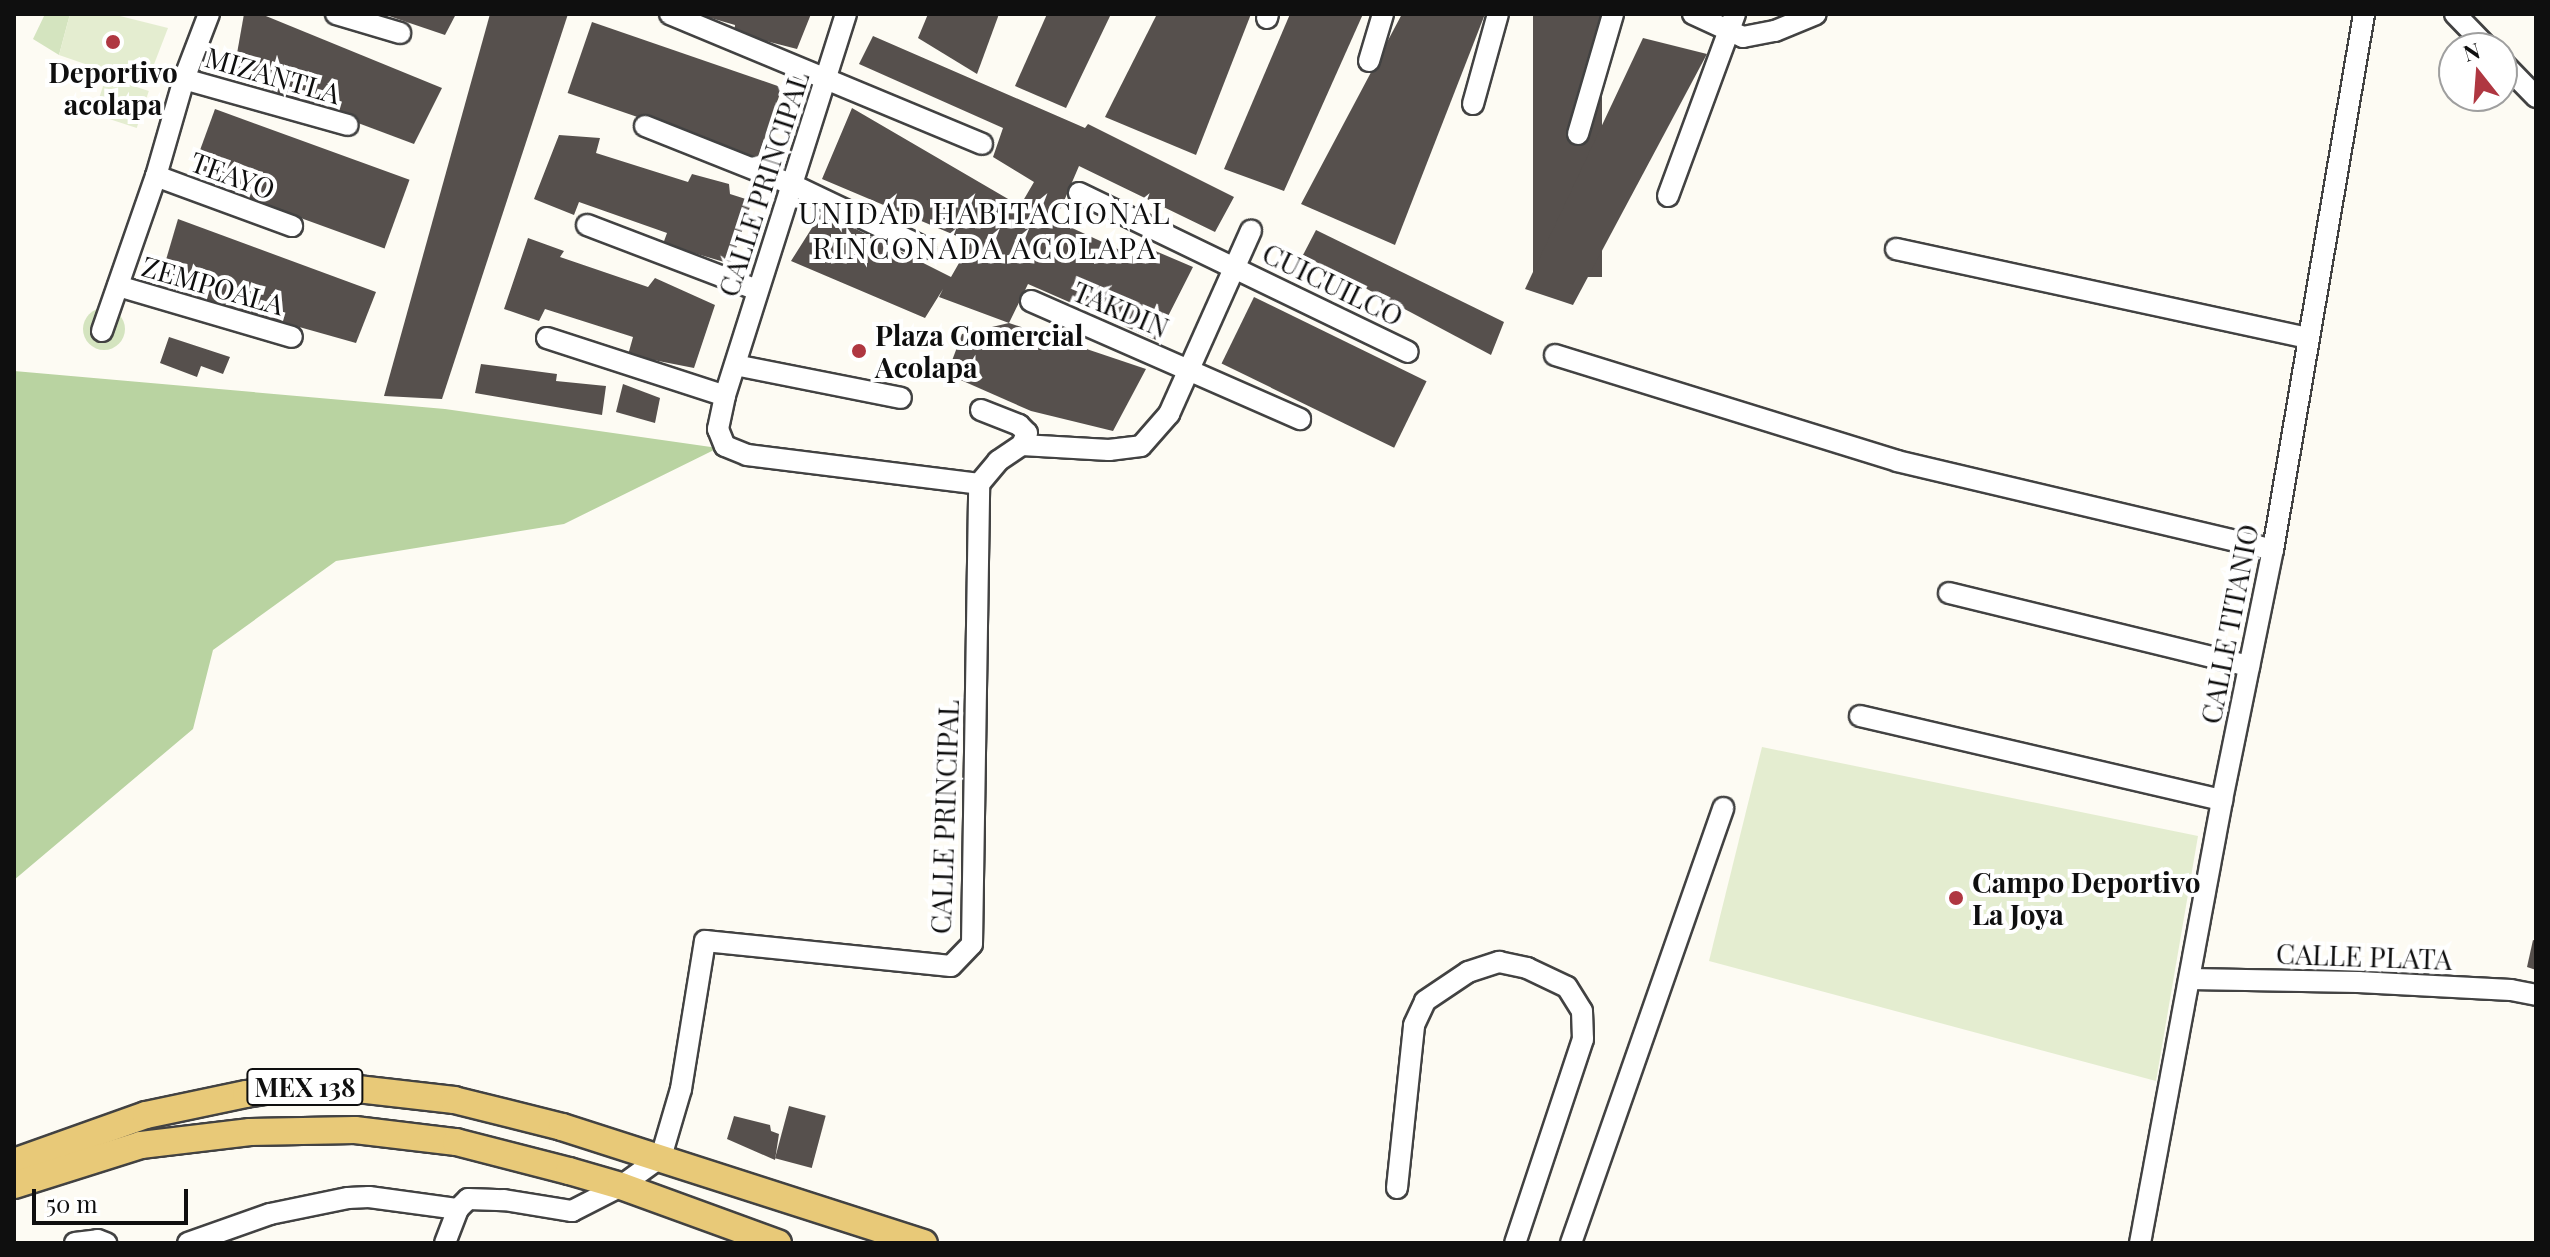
<!DOCTYPE html>
<html>
<head>
<meta charset="utf-8">
<style>
  body { margin:0 }
  #map { position:relative; width:2550px; height:1257px; overflow:hidden; background:#fdfbf3; font-family:"Playfair Display",serif }
  div>[style] { position:absolute }
  .green>* { inset:0; background:#d4e4bf }
  .round { border-radius:50% }
  .forest>* { inset:0; background:#b9d3a1 }
  .pitch>* { inset:0; background:#e4edd0; transform-origin:0 0 }
  .building>* { inset:0; background:#56504d; transform-origin:0 0 }
  .roads { filter:drop-shadow(2px 0 #424242) drop-shadow(-2px 0 #424242) drop-shadow(0 2px #424242) drop-shadow(0 -2px #424242) }
  .minor>* { height:20px; margin:-10px; padding:0 10px; transform-origin:10px; border-radius:10px; background:#fff }
  .major>* { height:26px; margin:-13px; padding:0 13px; transform-origin:13px; border-radius:13px; background:#e8c978 }
  .dots>* { width:22px; height:22px; translate:-50% -50%; box-sizing:border-box; border:4px solid #fff; border-radius:50% }
  span { translate:-50% -50%; white-space:nowrap; text-align:center; line-height:1.15; -webkit-text-stroke:8px #fff; paint-order:stroke }
  .shield-label span { padding:2px 6px; background:#fff; border:2px solid; border-radius:6px; -webkit-text-stroke-width:0 }
  .shield-label { font-size:26px; color:#0f0f0f; font-weight:700 }
  .poi-label { font-size:28px; color:#0f0f0f; font-weight:700 }
  .left { translate:0 -50%; text-align:left }
  .street-label { font-size:28px; color:#0f0f0f }
  .neighbourhood-label { font-size:30px; color:#0f0f0f; letter-spacing:2px }
  .frame { position:absolute; inset:0; border:16px solid #0f0f0f; pointer-events:none }
  .north { position:absolute; left:2438px; top:32px; width:80px; height:80px; box-sizing:border-box; background:#fff; border:2px solid #9f9f9f; border-radius:50%; rotate:343deg; font-size:22px; font-weight:700; line-height:32px; text-align:center; color:#0f0f0f }
  .north::after { content:''; display:block; margin:auto; width:28px; height:36px; background:#af3741; clip-path:polygon(50% 0,100% 100%,50% 72%,0 100%) }
  .scale { position:absolute; left:32px; top:1189px; width:156px; height:36px; box-sizing:border-box; border:4px solid #0f0f0f; border-top:0; padding-left:10px; font-size:24px; line-height:28px; white-space:nowrap; color:#0f0f0f; -webkit-text-stroke:6px #fff; paint-order:stroke }
</style>
</head>
<body>
<div id="map">
  <div class="green">
    <i style="clip-path:polygon(45px 14px,70px 14px,59px 55px,33px 39px)"></i>
    <i class="round" style="left:83px;top:308px;width:42px;height:42px"></i>
  </div>
  <div class="forest">
    <i style="clip-path:polygon(14px 371px,445px 409px,718px 448px,564px 524px,336px 561px,213px 650px,193px 729px,14px 880px)"></i>
  </div>
  <div class="pitch">
    <i style="clip-path:polygon(70px 14px,112px 14px,168px 28px,146px 85px,59px 55px)"></i>
    <i style="left:106px;top:77px;width:45px;height:39px;rotate:18deg"></i>
    <i style="clip-path:polygon(1762px 747px,2198px 836px,2156px 1081px,1709px 961px)"></i>
  </div>
  <div class="building">
    <i style="clip-path:polygon(244px 14px,261px 14px,442px 88px,414px 144px,233px 76px)"></i>
    <i style="clip-path:polygon(383px 14px,456px 14px,445px 35px)"></i>
    <i style="clip-path:polygon(490px 14px,568px 14px,442px 399px,384px 396px)"></i>
    <i style="clip-path:polygon(697px 14px,811px 14px,797px 49px,734px 33px,735px 25px)"></i>
    <i style="clip-path:polygon(928px 14px,999px 14px,977px 74px,918px 38px)"></i>
    <i style="clip-path:polygon(1047px 14px,1111px 14px,1066px 108px,1015px 86px)"></i>
    <i style="clip-path:polygon(1157px 14px,1251px 14px,1196px 155px,1105px 117px)"></i>
    <i style="clip-path:polygon(1290px 14px,1363px 14px,1284px 191px,1224px 169px)"></i>
    <i style="clip-path:polygon(1402px 14px,1485px 14px,1395px 245px,1301px 204px)"></i>
    <i style="left:1533px;top:14px;width:69px;height:263px"></i>
    <i style="left:592px;top:22px;width:201px;height:75px;rotate:19deg"></i>
    <i style="clip-path:polygon(873px 36px,1085px 128px,1088px 124px,1234px 197px,1215px 232px,1079px 166px,1061px 208px,1044px 215px,1137px 258px,1139px 244px,1193px 267px,1156px 340px,1028px 284px,1009px 323px,939px 297px,943px 289px,925px 318px,791px 261px,822px 212px,951px 277px,971px 242px,822px 179px,852px 108px,1020px 206px,1034px 182px,993px 157px,1003px 128px,859px 64px)"></i>
    <i style="clip-path:polygon(1643px 38px,1707px 54px,1573px 305px,1525px 289px)"></i>
    <i style="left:215px;top:109px;width:207px;height:73px;rotate:20deg"></i>
    <i style="clip-path:polygon(559px 135px,600px 138px,596px 153px,688px 182px,692px 174px,729px 184px,730px 194px,752px 201px,731px 264px,663px 244px,667px 233px,579px 202px,574px 215px,534px 199px)"></i>
    <i style="clip-path:polygon(178px 219px,376px 292px,356px 343px,158px 287px)"></i>
    <i style="clip-path:polygon(1316px 230px,1504px 322px,1491px 355px,1303px 255px)"></i>
    <i style="clip-path:polygon(528px 238px,564px 251px,560px 257px,648px 287px,655px 278px,715px 305px,694px 368px,628px 355px,633px 337px,545px 309px,539px 321px,504px 309px)"></i>
    <i style="left:1254px;top:297px;width:192px;height:74px;rotate:26deg"></i>
    <i style="clip-path:polygon(1009px 323px,1146px 369px,1113px 431px,1031px 411px,947px 374px,962px 334px)"></i>
    <i style="clip-path:polygon(169px 337px,230px 357px,223px 374px,201px 366px,197px 377px,160px 363px)"></i>
    <i style="clip-path:polygon(481px 364px,557px 374px,556px 381px,606px 386px,602px 415px,475px 393px)"></i>
    <i style="clip-path:polygon(623px 384px,660px 398px,655px 423px,616px 412px)"></i>
    <i style="clip-path:polygon(2533px 940px,2536px 941px,2536px 970px,2527px 967px)"></i>
    <i style="left:789px;top:1106px;width:38px;height:54px;rotate:15deg"></i>
    <i style="clip-path:polygon(734px 1116px,770px 1125px,771px 1131px,779px 1134px,775px 1160px,727px 1139px)"></i>
  </div>
  <div class="roads">
    <div class="minor">
      <i style="left:336px;top:14px;width:67px;rotate:16.5deg"></i>
      <i style="left:670px;top:14px;width:338px;rotate:22.6deg"></i>
      <i style="left:846px;top:14px;width:401px;rotate:107.6deg"></i>
      <i style="left:725px;top:396px;width:34px;rotate:102deg"></i>
      <i style="left:718px;top:429px;width:18px;rotate:68deg"></i>
      <i style="left:725px;top:446px;width:24px;rotate:22deg"></i>
      <i style="left:747px;top:455px;width:234px;rotate:7.1deg"></i>
      <i style="left:1693px;top:14px;width:55px;rotate:24.7deg"></i>
      <i style="left:1743px;top:37px;width:33px;rotate:-11deg"></i>
      <i style="left:1775px;top:31px;width:44px;rotate:-22.5deg"></i>
      <i style="left:2455px;top:14px;width:47px;rotate:45.9deg"></i>
      <i style="left:1267px;top:18px;width:4px;rotate:-76deg"></i>
      <i style="left:1369px;top:61px;width:49px;rotate:-73.4deg"></i>
      <i style="left:2502px;top:62px;width:49px;rotate:45.8deg"></i>
      <i style="left:184px;top:79px;width:170px;rotate:15.7deg"></i>
      <i style="left:1473px;top:104px;width:93px;rotate:-74.5deg"></i>
      <i style="left:645px;top:126px;width:159px;rotate:21.7deg"></i>
      <i style="left:793px;top:185px;width:146px;rotate:25.5deg"></i>
      <i style="left:1578px;top:134px;width:125px;rotate:-73.7deg"></i>
      <i style="left:156px;top:176px;width:145px;rotate:20.2deg"></i>
      <i style="left:1079px;top:193px;width:365px;rotate:25.8deg"></i>
      <i style="left:1668px;top:196px;width:194px;rotate:-69.8deg"></i>
      <i style="left:587px;top:225px;width:182px;rotate:20.9deg"></i>
      <i style="left:1896px;top:249px;width:422px;rotate:12.2deg"></i>
      <i style="left:118px;top:286px;width:181px;rotate:16.3deg"></i>
      <i style="left:1031px;top:301px;width:294px;rotate:23.7deg"></i>
      <i style="left:102px;top:331px;width:164px;rotate:-70.8deg"></i>
      <i style="left:156px;top:176px;width:101px;rotate:-73.9deg"></i>
      <i style="left:184px;top:79px;width:70px;rotate:-69deg"></i>
      <i style="left:547px;top:338px;width:187px;rotate:18deg"></i>
      <i style="left:1555px;top:355px;width:358px;rotate:17.2deg"></i>
      <i style="left:1897px;top:461px;width:386px;rotate:13.3deg"></i>
      <i style="left:735px;top:365px;width:169px;rotate:11.2deg"></i>
      <i style="left:981px;top:410px;width:41px;rotate:21.5deg"></i>
      <i style="left:1019px;top:425px;width:11px;rotate:45deg"></i>
      <i style="left:1027px;top:433px;width:13px;rotate:113deg"></i>
      <i style="left:1949px;top:593px;width:309px;rotate:13.7deg"></i>
      <i style="left:1860px;top:716px;width:372px;rotate:13.1deg"></i>
      <i style="left:2190px;top:979px;width:168px;rotate:1deg"></i>
      <i style="left:2358px;top:982px;width:153px;rotate:3deg"></i>
      <i style="left:2511px;top:990px;width:25px;rotate:11deg"></i>
      <i style="left:1397px;top:1188px;width:164px;rotate:-84deg"></i>
      <i style="left:1414px;top:1025px;width:26px;rotate:-65deg"></i>
      <i style="left:1425px;top:1001px;width:52px;rotate:-34deg"></i>
      <i style="left:1468px;top:972px;width:33px;rotate:-18deg"></i>
      <i style="left:1499px;top:962px;width:29px;rotate:12deg"></i>
      <i style="left:1527px;top:968px;width:44px;rotate:25.4deg"></i>
      <i style="left:1567px;top:987px;width:28px;rotate:58deg"></i>
      <i style="left:1582px;top:1011px;width:28px;rotate:88deg"></i>
      <i style="left:1583px;top:1039px;width:215px;rotate:108.4deg"></i>
      <i style="left:75px;top:1243px;width:23px;rotate:-7deg"></i>
      <i style="left:98px;top:1240px;width:9px;rotate:21deg"></i>
      <i style="left:188px;top:1243px;width:87px;rotate:-19.5deg"></i>
      <i style="left:270px;top:1214px;width:80px;rotate:-11.6deg"></i>
      <i style="left:348px;top:1198px;width:21px;rotate:-3deg"></i>
      <i style="left:369px;top:1197px;width:90px;rotate:7.7deg"></i>
      <i style="left:445px;top:1243px;width:36px;rotate:-69deg"></i>
      <i style="left:458px;top:1209px;width:14px;rotate:-45deg"></i>
      <i style="left:468px;top:1199px;width:36px;rotate:2deg"></i>
      <i style="left:504px;top:1200px;width:69px;rotate:9.2deg"></i>
      <i style="left:572px;top:1211px;width:55px;rotate:-27deg"></i>
      <i style="left:621px;top:1186px;width:49px;rotate:-35.9deg"></i>
      <i style="left:661px;top:1157px;width:71px;rotate:-73.6deg"></i>
      <i style="left:681px;top:1089px;width:150px;rotate:-80.8deg"></i>
      <i style="left:705px;top:941px;width:247px;rotate:5.8deg"></i>
      <i style="left:951px;top:966px;width:30px;rotate:-46deg"></i>
      <i style="left:972px;top:944px;width:460px;rotate:-89.1deg"></i>
      <i style="left:979px;top:484px;width:30px;rotate:-50deg"></i>
      <i style="left:998px;top:461px;width:29px;rotate:-34deg"></i>
      <i style="left:1022px;top:445px;width:87px;rotate:3.3deg"></i>
      <i style="left:1109px;top:450px;width:32px;rotate:-7deg"></i>
      <i style="left:1141px;top:446px;width:43px;rotate:-48.8deg"></i>
      <i style="left:1169px;top:414px;width:201px;rotate:-65.9deg"></i>
      <i style="left:1571px;top:1243px;width:461px;rotate:-70.7deg"></i>
      <i style="left:2140px;top:1243px;width:451px;rotate:-79.5deg"></i>
      <i style="left:2222px;top:800px;width:255px;rotate:-78.5deg"></i>
      <i style="left:2273px;top:550px;width:544px;rotate:-80.36deg"></i>
    </div>
    <div class="major">
      <i style="left:14px;top:1162px;width:140px;rotate:-19.6deg"></i>
      <i style="left:146px;top:1115px;width:102px;rotate:-11.9deg"></i>
      <i style="left:246px;top:1094px;width:46px;rotate:-8.8deg"></i>
      <i style="left:291px;top:1087px;width:49px"></i>
      <i style="left:340px;top:1087px;width:115px;rotate:6.5deg"></i>
      <i style="left:454px;top:1100px;width:111px;rotate:14deg"></i>
      <i style="left:562px;top:1127px;width:380px;rotate:17.8deg"></i>
      <i style="left:14px;top:1185px;width:133px;rotate:-17.5deg"></i>
      <i style="left:141px;top:1145px;width:110px;rotate:-6.8deg"></i>
      <i style="left:250px;top:1132px;width:105px;rotate:-1.1deg"></i>
      <i style="left:355px;top:1130px;width:102px;rotate:6.8deg"></i>
      <i style="left:456px;top:1142px;width:117px;rotate:14.4deg"></i>
      <i style="left:569px;top:1171px;width:54px;rotate:16.1deg"></i>
      <i style="left:621px;top:1186px;width:167px;rotate:20deg"></i>
    </div>
  </div>
  <div class="dots">
    <i style="left:113px;top:42px;background:#af3741"></i>
    <i style="left:859px;top:351px;background:#af3741"></i>
    <i style="left:1956px;top:898px;background:#af3741"></i>
  </div>
  <div class="shield-label">
    <span style="left:305px;top:1087px">MEX 138</span>
  </div>
  <div class="poi-label">
    <span style="left:113px;top:88px">Deportivo<br>acolapa</span>
    <span class="left" style="left:875px;top:351px">Plaza Comercial<br>Acolapa</span>
    <span class="left" style="left:1972px;top:898px">Campo Deportivo<br>La Joya</span>
  </div>
  <div class="street-label">
    <span style="left:273px;top:75px;rotate:16deg">MIZANTLA</span>
    <span style="left:233px;top:175px;rotate:20deg">TEAYO</span>
    <span style="left:763px;top:184px;rotate:-72deg">CALLE PRINCIPAL</span>
    <span style="left:1333px;top:284px;rotate:26deg">CUICUILCO</span>
    <span style="left:213px;top:285px;rotate:16deg">ZEMPOALA</span>
    <span style="left:1121px;top:309px;rotate:23deg">TAKDIN</span>
    <span style="left:2229px;top:624px;rotate:-79deg">CALLE TITANIO</span>
    <span style="left:944px;top:817px;rotate:-88deg">CALLE PRINCIPAL</span>
    <span style="left:2364px;top:956px;rotate:2deg">CALLE PLATA</span>
  </div>
  <div class="neighbourhood-label">
    <span style="left:985px;top:229px">UNIDAD HABITACIONAL<br>RINCONADA ACOLAPA</span>
  </div>
  <div class="frame"></div>
  <div class="north">N</div>
  <div class="scale">50 m</div>
</div>
</body>
</html>
